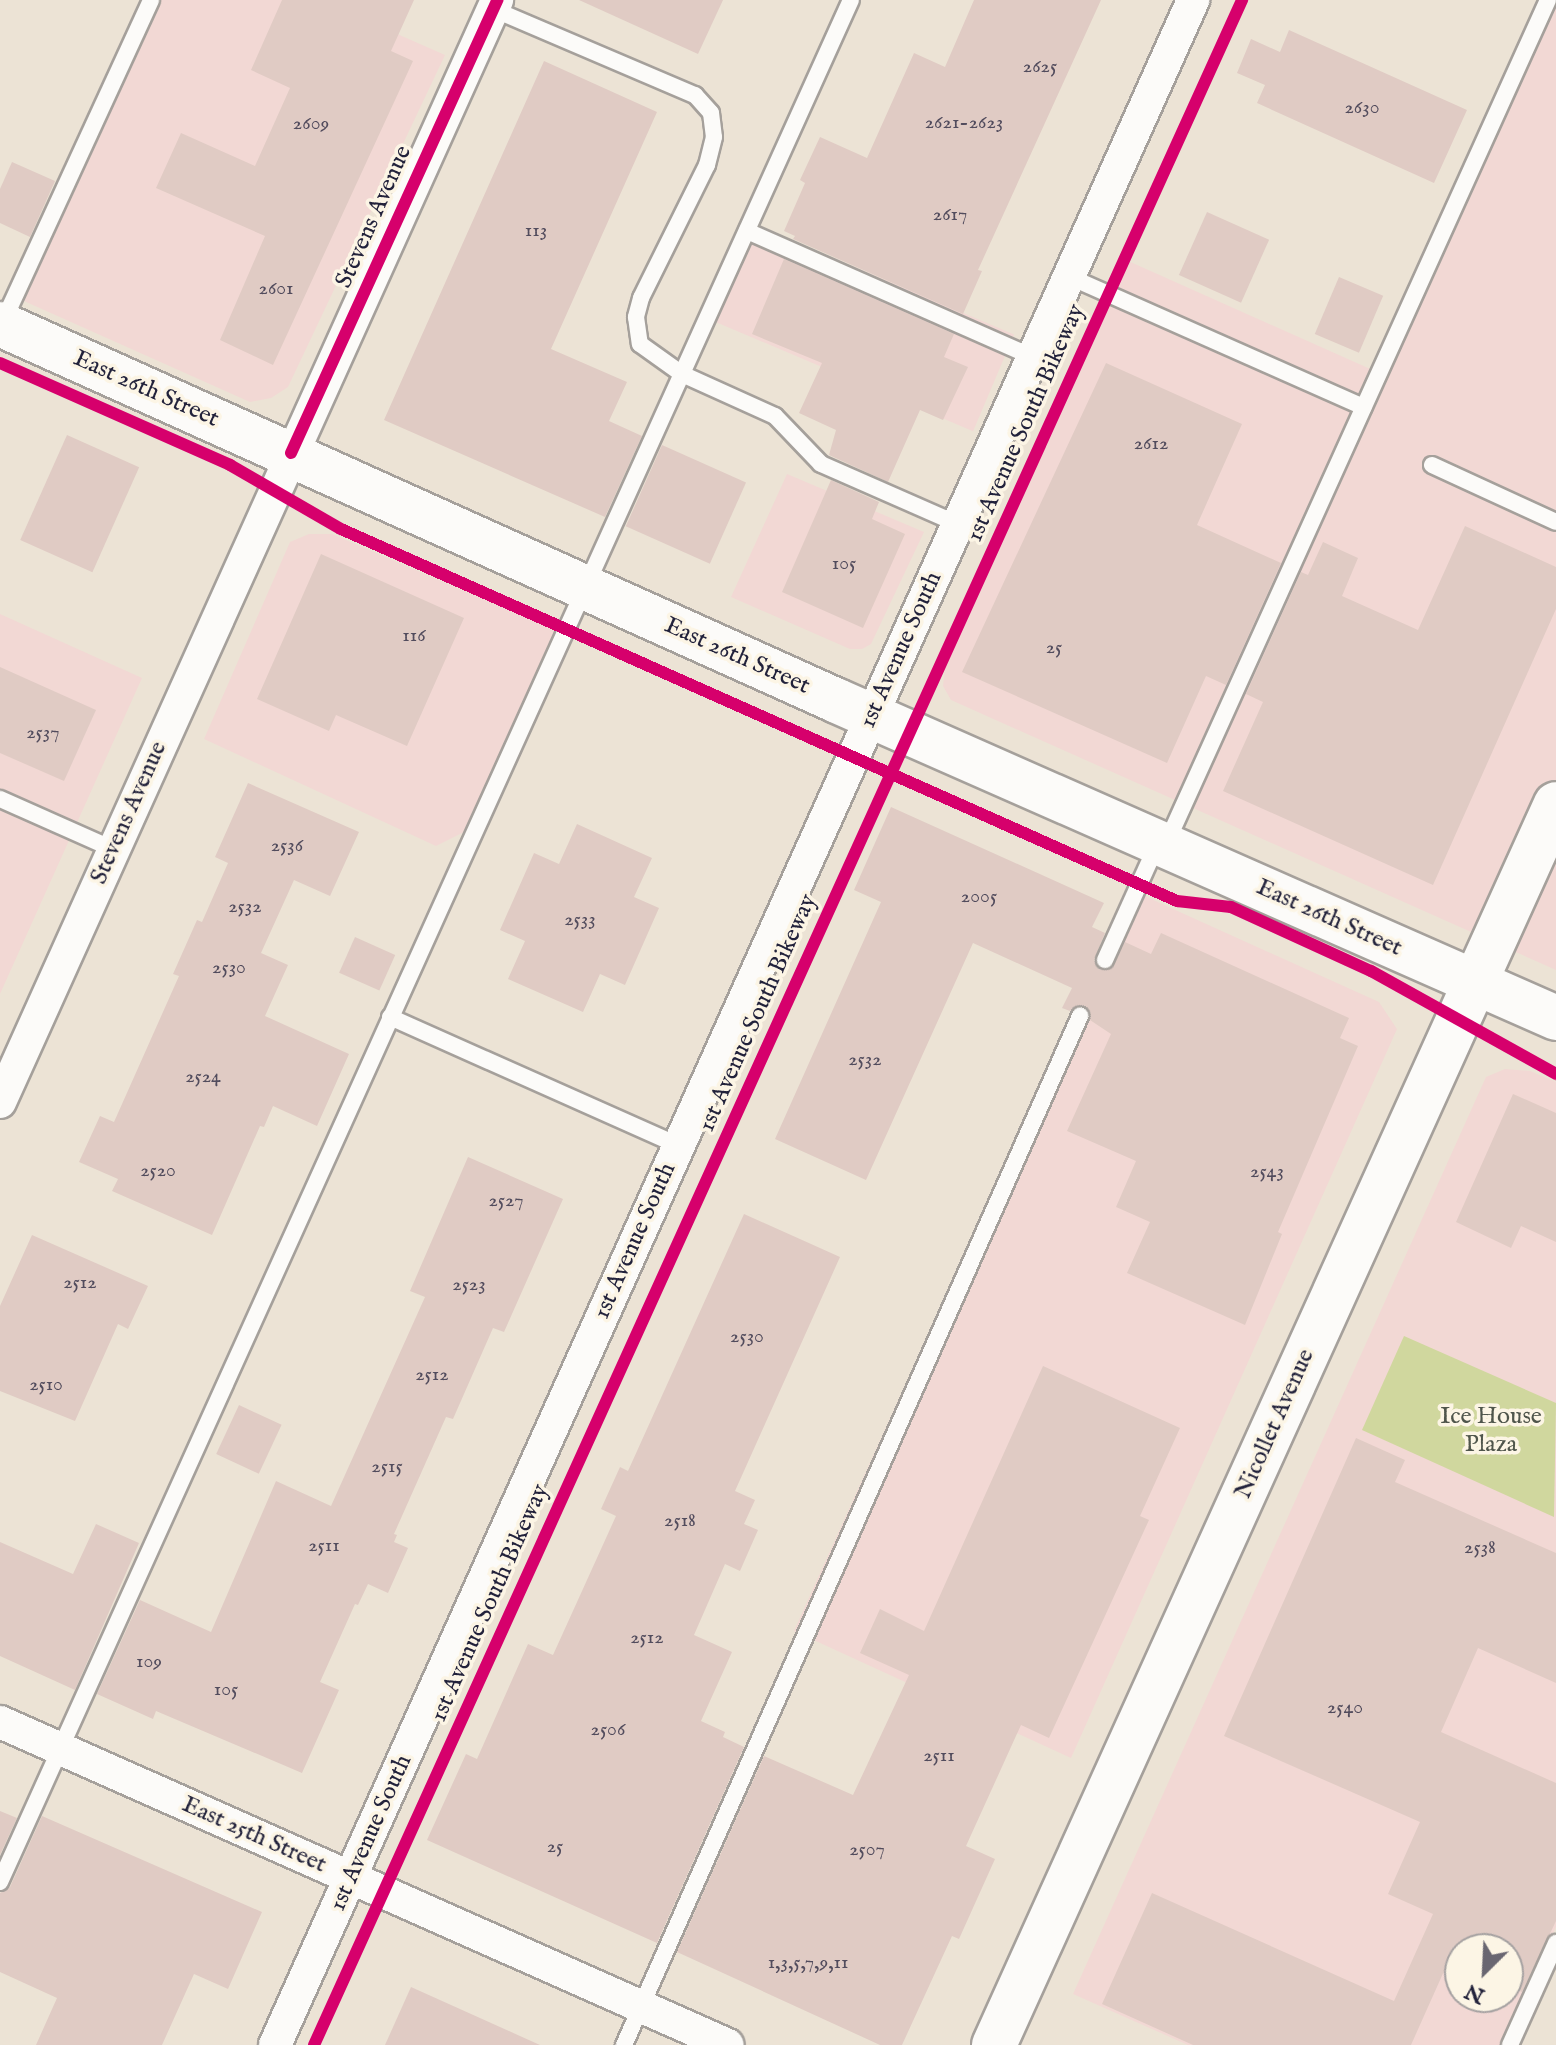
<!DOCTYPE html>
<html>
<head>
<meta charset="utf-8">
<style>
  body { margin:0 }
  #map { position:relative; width:1556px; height:2045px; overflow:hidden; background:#ece3d5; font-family:"IM FELL English",serif }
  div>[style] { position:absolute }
  .built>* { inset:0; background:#f2d8d4; transform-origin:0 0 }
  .green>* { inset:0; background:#d0d79e }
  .building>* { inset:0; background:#e0cbc4; transform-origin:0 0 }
  .roads { filter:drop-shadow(2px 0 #a5a09b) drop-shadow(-2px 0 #a5a09b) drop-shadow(0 2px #a5a09b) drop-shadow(0 -2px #a5a09b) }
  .lane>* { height:16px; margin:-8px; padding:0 8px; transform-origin:8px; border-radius:8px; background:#fcfbf9 }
  .street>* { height:32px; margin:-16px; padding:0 16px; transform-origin:16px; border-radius:16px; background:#fcfbf9 }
  .secondary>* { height:44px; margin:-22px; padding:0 22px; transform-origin:22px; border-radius:22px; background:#fcfbf9 }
  .cycleway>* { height:12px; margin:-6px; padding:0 6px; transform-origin:6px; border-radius:6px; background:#d6006c }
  span { translate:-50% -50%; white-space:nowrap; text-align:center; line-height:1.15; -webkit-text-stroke:7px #fcf5e5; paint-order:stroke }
  .number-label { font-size:20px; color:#524c5d }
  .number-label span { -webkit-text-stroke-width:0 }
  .street-label { font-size:24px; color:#22223b }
  .park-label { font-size:24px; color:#4f554b }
  .north { position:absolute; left:1444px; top:1933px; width:80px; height:80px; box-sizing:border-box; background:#fcf5e5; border:2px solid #a5a1a1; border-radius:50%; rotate:204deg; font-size:22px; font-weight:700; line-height:32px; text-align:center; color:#22223b }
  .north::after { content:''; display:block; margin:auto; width:28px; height:36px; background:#696671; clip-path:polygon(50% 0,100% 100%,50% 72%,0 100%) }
</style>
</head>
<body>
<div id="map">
  <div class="built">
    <i style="clip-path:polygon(144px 0,320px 0,445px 55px,288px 387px,271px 398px,250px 402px,15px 297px)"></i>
    <i style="clip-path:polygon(1556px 0,1556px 970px,951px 700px,943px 686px,946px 657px,1126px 260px,1386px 376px)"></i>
    <i style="left:749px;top:222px;width:288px;height:105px;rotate:23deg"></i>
    <i style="clip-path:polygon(787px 474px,924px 532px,871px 644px,862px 649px,850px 649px,731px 597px)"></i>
    <i style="clip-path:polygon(309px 534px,332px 534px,567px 635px,484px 822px,436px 846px,204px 739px,290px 542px)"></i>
    <i style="clip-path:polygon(0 614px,142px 678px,0 994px)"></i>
    <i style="clip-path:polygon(1129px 889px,1379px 1002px,1397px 1029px,1071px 1758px,794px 1631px)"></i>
    <i style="clip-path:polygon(evenodd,1505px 1069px,1530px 1071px,1556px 1082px,1556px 1927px,1503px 2045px,1188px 2045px,1073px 1994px,1486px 1077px,1505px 1069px,1460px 1949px,1508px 1949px,1508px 1997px,1460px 1997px,1460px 1949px)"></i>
  </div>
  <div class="green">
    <i style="clip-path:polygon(1404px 1336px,1556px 1403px,1554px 1517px,1362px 1430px)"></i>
  </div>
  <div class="building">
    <i style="clip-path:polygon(282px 0,414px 0,391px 51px,413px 61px,273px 365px,220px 340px,265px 236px,156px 188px,181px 133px,255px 166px,290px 88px,251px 70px)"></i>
    <i style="clip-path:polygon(579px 0,723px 0,698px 54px)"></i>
    <i style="clip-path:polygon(974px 0,1101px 0,978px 270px,982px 271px,963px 314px,793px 239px,795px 236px,784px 231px,805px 183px,800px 180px,820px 137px,867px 158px,914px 53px,945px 67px)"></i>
    <i style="clip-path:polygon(1289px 30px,1467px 110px,1434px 183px,1257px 103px,1265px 85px,1237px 73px,1251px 39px,1280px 52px)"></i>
    <i style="clip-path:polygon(544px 61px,657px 112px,551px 349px,627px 382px,609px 421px,642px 436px,605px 517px,384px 420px)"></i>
    <i style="clip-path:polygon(12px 162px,55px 181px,30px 237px,0 223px,0 189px)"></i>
    <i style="left:1207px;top:212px;width:68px;height:69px;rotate:24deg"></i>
    <i style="clip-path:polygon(784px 259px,954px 334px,944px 357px,968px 367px,943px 420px,920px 410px,888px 482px,829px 455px,836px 430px,799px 413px,822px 363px,752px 334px)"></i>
    <i style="left:1339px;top:277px;width:48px;height:62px;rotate:23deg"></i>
    <i style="clip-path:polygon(1106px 363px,1242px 424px,1197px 525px,1281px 563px,1226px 685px,1206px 676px,1167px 763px,962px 672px)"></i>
    <i style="left:67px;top:435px;width:79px;height:115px;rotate:24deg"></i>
    <i style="left:662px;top:445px;width:92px;height:89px;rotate:24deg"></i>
    <i style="clip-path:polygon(831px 480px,879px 502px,872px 519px,905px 534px,863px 628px,782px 592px)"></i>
    <i style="clip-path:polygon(1465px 526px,1556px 567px,1556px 609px,1433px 885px,1223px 791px,1263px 702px,1246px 694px,1301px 572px,1308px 575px,1323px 542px,1358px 558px,1342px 596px,1418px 630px)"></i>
    <i style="clip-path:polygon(321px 554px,464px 618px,407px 746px,336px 715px,329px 731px,257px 699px)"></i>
    <i style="clip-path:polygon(0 667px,96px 710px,64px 781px,0 753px)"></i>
    <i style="clip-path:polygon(248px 783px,359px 832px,330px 896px,294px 880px,261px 953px,288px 965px,265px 1016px,349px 1054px,317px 1126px,273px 1106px,264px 1127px,260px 1126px,212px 1235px,112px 1191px,118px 1179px,79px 1162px,100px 1116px,114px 1122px,179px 976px,173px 974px,197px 920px,202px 922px,228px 863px,215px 857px)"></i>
    <i style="clip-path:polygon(891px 807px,1104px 903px,1092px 927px,1105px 933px,1094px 960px,1100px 970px,1112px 968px,1125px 942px,1151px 954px,1161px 933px,1349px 1018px,1340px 1038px,1358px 1046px,1278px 1232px,1282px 1234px,1245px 1325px,1127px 1273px,1150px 1222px,1116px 1207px,1136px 1161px,1067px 1131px,1111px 1034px,1090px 1020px,1085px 1006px,1078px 1005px,1070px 1011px,1062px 1008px,1072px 988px,973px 943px,866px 1180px,775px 1139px,881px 902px,854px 890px)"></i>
    <i style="clip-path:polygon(577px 824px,652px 858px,634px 897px,659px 908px,625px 985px,600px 974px,583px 1012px,508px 979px,525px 941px,500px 930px,534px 853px,559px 864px)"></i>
    <i style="left:355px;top:937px;width:44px;height:39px;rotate:24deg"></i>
    <i style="clip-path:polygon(1513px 1094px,1556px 1113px,1556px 1242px,1521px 1226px,1511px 1248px,1456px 1222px)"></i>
    <i style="clip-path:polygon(468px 1157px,563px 1199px,504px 1332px,493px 1328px,453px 1419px,446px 1417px,394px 1534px,397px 1535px,394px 1542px,408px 1548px,388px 1593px,368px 1584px,358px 1605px,355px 1604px,320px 1682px,339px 1690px,302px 1773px,156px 1711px,153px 1719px,97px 1694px,140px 1600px,211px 1632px,276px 1481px,331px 1506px,425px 1297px,410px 1291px)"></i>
    <i style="clip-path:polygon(744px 1214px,840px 1257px,735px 1491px,755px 1500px,744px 1524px,758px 1530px,740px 1571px,725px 1564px,694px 1635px,732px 1652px,701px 1721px,725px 1732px,723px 1737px,744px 1747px,657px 1943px,427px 1840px,466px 1754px,477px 1759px,528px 1644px,553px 1655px,616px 1516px,601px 1509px,620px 1467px,628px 1471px)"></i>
    <i style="clip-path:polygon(32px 1235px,148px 1286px,128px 1329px,118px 1324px,75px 1421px,0 1391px,0 1306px)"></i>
    <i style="clip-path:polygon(1043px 1366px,1180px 1428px,1140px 1516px,1149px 1520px,1049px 1738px,1021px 1725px,966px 1846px,995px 1859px,959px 1939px,952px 1936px,902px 2045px,880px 2045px,677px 1952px,764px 1756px,853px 1795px,909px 1675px,860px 1653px,880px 1609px,924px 1631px)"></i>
    <i style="left:239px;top:1405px;width:47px;height:54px;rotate:25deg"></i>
    <i style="clip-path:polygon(1356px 1438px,1405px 1460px,1395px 1482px,1556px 1553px,1556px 1683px,1478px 1648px,1441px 1732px,1556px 1783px,1556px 1921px,1522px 1992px,1508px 1986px,1508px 1949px,1460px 1949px,1460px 1965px,1449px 1960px,1411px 2045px,1193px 2045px,1102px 2004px,1152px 1893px,1394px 2001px,1433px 1914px,1388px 1894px,1420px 1822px,1224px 1736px)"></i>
    <i style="clip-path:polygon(96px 1524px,139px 1543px,75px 1690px,0 1656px,0 1542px,73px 1574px)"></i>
    <i style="clip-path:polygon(0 1811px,17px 1818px,0 1855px)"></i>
    <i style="clip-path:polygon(42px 1816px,262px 1912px,228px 1989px,194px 1974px,162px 2045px,36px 2045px,57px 1998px,0 1972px,0 1893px,10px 1887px)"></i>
    <i style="clip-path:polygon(411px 1987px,540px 2045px,385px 2045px)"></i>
  </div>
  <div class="roads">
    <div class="lane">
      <i style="left:493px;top:9px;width:220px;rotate:23.1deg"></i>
      <i style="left:695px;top:95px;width:24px;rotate:48deg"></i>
      <i style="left:711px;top:113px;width:24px;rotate:83deg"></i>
      <i style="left:714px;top:137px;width:29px;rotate:104deg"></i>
      <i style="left:707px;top:165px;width:148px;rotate:116.4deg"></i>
      <i style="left:641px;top:298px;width:20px;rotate:105deg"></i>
      <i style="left:636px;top:317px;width:27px;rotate:82deg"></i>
      <i style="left:640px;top:344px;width:52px;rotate:35.5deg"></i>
      <i style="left:682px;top:374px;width:102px;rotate:24.3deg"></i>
      <i style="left:775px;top:416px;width:66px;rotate:46.2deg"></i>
      <i style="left:821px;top:464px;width:150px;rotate:23.7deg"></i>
      <i style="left:747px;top:231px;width:313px;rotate:23.8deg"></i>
      <i style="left:1070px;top:277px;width:321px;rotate:23.9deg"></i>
      <i style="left:3px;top:322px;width:354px;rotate:-65.3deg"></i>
      <i style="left:1432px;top:465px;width:136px;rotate:24.7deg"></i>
      <i style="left:0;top:799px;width:124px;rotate:23.9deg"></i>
      <i style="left:1166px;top:844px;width:926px;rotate:-65.65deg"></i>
      <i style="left:1105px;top:960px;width:126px;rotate:-65.7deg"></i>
      <i style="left:390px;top:1017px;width:315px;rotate:24deg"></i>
      <i style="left:0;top:1882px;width:2065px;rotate:-65.67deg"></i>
      <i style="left:624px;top:2045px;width:1126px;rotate:-66.1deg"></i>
      <i style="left:1510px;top:2045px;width:112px;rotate:-65.7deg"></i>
    </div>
    <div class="street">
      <i style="left:0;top:1102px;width:1209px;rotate:-65.72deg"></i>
      <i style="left:0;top:1722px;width:796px;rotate:23.93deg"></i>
      <i style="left:275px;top:2045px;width:2242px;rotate:-65.82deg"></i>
    </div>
    <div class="secondary">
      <i style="left:0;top:324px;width:916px;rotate:24.24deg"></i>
      <i style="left:835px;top:700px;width:788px;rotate:23.8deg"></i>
      <i style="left:994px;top:2045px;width:1362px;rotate:-65.64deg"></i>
    </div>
  </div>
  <div class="cycleway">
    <i style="left:0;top:363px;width:252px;rotate:23.9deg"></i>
    <i style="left:230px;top:465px;width:128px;rotate:30deg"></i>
    <i style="left:341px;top:529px;width:915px;rotate:23.99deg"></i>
    <i style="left:1177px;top:901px;width:54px;rotate:6.3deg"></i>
    <i style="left:1231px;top:907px;width:154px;rotate:24.6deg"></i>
    <i style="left:1371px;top:971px;width:212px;rotate:29.1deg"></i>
    <i style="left:291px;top:453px;width:498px;rotate:-65.5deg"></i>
    <i style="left:314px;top:2045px;width:2246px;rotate:-65.59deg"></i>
  </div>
  <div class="number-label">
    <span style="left:1040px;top:66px">2625</span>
    <span style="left:1362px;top:107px">2630</span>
    <span style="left:964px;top:122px">2621-2623</span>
    <span style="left:311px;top:123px">2609</span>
    <span style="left:950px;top:214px">2617</span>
    <span style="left:536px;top:230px">113</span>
    <span style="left:276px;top:288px">2601</span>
    <span style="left:1151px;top:443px">2612</span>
    <span style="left:844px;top:563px">105</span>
    <span style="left:414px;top:635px">116</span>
    <span style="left:1054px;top:647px">25</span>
    <span style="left:43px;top:732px">2537</span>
    <span style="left:287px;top:845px">2536</span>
    <span style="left:979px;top:896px">2005</span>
    <span style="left:245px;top:906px">2532</span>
    <span style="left:580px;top:919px">2533</span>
    <span style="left:229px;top:967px">2530</span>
    <span style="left:865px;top:1059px">2532</span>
    <span style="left:203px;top:1076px">2524</span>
    <span style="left:158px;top:1170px">2520</span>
    <span style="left:1267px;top:1171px">2543</span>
    <span style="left:506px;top:1200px">2527</span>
    <span style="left:80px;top:1282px">2512</span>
    <span style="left:469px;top:1284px">2523</span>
    <span style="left:747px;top:1336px">2530</span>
    <span style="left:432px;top:1374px">2512</span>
    <span style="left:46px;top:1384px">2510</span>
    <span style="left:387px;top:1466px">2515</span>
    <span style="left:680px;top:1520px">2518</span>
    <span style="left:324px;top:1545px">2511</span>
    <span style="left:1480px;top:1547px">2538</span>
    <span style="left:647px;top:1637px">2512</span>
    <span style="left:149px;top:1661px">109</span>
    <span style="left:226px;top:1689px">105</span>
    <span style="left:1345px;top:1707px">2540</span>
    <span style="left:608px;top:1729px">2506</span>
    <span style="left:939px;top:1755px">2511</span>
    <span style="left:555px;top:1846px">25</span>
    <span style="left:867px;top:1849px">2507</span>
    <span style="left:808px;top:1962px">1,3,5,7,9,11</span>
  </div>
  <div class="street-label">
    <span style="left:374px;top:217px;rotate:-66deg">Stevens Avenue</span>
    <span style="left:146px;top:389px;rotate:24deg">East 26th Street</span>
    <span style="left:1026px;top:423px;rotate:-66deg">1st Avenue South Bikeway</span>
    <span style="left:901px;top:650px;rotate:-66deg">1st Avenue South</span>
    <span style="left:737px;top:656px;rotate:24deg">East 26th Street</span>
    <span style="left:129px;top:813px;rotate:-66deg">Stevens Avenue</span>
    <span style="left:1329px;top:918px;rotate:24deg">East 26th Street</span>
    <span style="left:758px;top:1013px;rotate:-66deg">1st Avenue South Bikeway</span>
    <span style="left:635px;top:1241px;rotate:-66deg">1st Avenue South</span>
    <span style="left:1275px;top:1424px;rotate:-66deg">Nicollet Avenue</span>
    <span style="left:490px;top:1603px;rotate:-66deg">1st Avenue South Bikeway</span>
    <span style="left:371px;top:1833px;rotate:-66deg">1st Avenue South</span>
    <span style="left:254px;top:1835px;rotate:24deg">East 25th Street</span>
  </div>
  <div class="park-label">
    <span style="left:1491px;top:1431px">Ice House<br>Plaza</span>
  </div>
  <div class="north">N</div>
</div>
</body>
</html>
